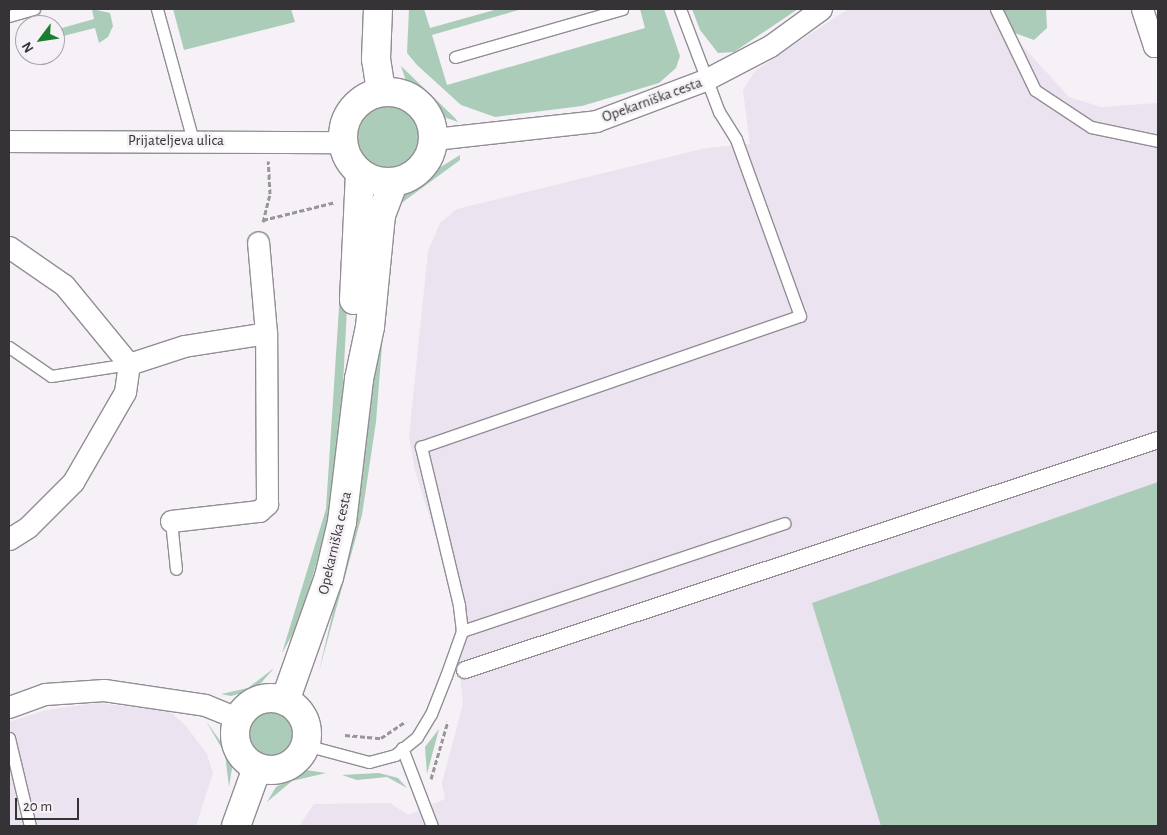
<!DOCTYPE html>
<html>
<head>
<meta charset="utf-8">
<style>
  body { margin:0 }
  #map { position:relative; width:1167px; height:835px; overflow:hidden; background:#f5f1f7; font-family:"Alegreya Sans",sans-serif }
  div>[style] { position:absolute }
  .built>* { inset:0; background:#ebe3f0 }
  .green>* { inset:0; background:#abccb9 }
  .round { border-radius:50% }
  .path>* { height:3px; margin-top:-1.5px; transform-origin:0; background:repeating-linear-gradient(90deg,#99969a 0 5px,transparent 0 7.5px) }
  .roads { filter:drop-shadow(1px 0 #928e94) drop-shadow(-1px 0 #928e94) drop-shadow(0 1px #928e94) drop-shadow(0 -1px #928e94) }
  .service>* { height:11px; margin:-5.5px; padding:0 5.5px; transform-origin:5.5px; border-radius:5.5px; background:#fff }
  .pedestrian>* { height:16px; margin:-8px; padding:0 8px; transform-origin:8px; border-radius:8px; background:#fff }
  .minor>* { height:21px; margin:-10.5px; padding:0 10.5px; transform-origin:10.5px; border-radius:10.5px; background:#fff }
  .tertiary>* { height:28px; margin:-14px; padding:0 14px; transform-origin:14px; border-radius:14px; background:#fff }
  .tertiary>.ring { margin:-14px; padding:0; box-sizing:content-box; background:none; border:28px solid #fff; border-radius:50% }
  span { translate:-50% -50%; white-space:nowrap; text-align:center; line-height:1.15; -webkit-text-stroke:5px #f5f1f7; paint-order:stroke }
  .street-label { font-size:15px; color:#353336 }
  .frame { position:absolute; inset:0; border:10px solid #353336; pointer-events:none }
  .north { position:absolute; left:15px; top:15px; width:50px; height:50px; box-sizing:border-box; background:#f5f1f7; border:1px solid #a8a5aa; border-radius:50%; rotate:239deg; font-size:14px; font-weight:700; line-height:20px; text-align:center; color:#353336 }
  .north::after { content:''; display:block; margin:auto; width:18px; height:22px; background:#1b7d2f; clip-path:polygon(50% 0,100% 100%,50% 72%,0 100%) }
  .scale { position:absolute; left:15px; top:798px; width:64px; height:22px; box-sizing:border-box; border:2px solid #353336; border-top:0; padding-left:6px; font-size:15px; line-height:18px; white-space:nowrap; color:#353336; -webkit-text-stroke:4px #f5f1f7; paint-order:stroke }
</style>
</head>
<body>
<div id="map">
  <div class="built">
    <i style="clip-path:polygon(848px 9px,1001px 9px,1009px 31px,1069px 97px,1101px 107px,1158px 103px,1158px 826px,299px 826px,314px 804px,390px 803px,408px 815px,445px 799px,442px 783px,463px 704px,451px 584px,415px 471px,409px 436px,428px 251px,440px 223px,457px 209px,706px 148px,750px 144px,743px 90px,755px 71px)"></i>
    <i style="clip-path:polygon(97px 703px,169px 711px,186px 726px,207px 754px,213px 773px,196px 826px,9px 826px,9px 722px,46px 710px)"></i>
  </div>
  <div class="green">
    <i style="clip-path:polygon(92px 9px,110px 13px,113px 26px,108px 37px,99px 43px,95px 28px,55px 38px,55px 30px,94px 19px)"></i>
    <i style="clip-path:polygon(173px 9px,291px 9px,295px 22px,184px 50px)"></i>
    <i style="clip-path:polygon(409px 9px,424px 9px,430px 28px,498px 9px,522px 9px,432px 35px,447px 85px,645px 28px,640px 9px,664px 9px,680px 56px,676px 68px,659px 83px,582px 106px,495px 117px,461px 105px,417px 65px,407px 53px)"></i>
    <i style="clip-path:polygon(692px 9px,798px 9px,734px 52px,718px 53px,700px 30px)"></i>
    <i style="clip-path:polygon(1001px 9px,1046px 9px,1047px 28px,1034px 40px,1009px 31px)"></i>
    <i style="clip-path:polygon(401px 66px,455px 118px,458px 122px,441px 116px,406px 81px)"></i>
    <i class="round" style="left:358px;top:106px;width:62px;height:62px"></i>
    <i style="clip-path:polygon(460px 155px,460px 160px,392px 210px,402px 191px)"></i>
    <i style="clip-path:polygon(344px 230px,351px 231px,340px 443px,332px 510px,299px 623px,282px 653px,326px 509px)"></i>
    <i style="clip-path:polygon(391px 231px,376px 422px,362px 515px,319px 671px,357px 510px)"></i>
    <i style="clip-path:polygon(1158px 482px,1158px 826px,881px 826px,812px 603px)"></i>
    <i style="clip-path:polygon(274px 668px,256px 689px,231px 696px,221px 694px,248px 688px)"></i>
    <i class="round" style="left:247px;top:708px;width:50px;height:50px"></i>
    <i style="clip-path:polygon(206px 721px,228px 752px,232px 768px,229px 787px,225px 754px)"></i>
    <i style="clip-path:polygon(439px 729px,427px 774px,425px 747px)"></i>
    <i style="clip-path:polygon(306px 770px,326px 773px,292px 781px,267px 802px,276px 787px)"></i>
    <i style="clip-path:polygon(379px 773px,398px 778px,407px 788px,387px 777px,357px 780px,342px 775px)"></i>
  </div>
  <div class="path">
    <i style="left:263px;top:220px;width:75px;rotate:-13.9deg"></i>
    <i style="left:263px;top:222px;width:29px;rotate:-76deg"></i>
    <i style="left:270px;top:194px;width:33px;rotate:-93deg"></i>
    <i style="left:345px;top:735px;width:36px;rotate:5deg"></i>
    <i style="left:381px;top:738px;width:30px;rotate:-34deg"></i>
    <i style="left:431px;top:779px;width:60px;rotate:-73.7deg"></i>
  </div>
  <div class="roads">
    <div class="service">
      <i style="left:157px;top:9px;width:137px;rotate:74.7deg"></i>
      <i style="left:996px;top:9px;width:90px;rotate:64.3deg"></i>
      <i style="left:1035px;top:90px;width:67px;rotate:33.5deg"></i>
      <i style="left:1091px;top:127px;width:68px;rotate:11.8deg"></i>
      <i style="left:9px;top:16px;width:26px;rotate:-16deg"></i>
      <i style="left:455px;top:57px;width:174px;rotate:-16deg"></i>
      <i style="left:9px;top:347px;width:51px;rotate:34.6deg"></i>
      <i style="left:51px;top:376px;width:79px;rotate:-8.7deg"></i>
      <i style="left:171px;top:521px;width:48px;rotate:84.1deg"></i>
      <i style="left:462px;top:631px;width:340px;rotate:-18.5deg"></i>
      <i style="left:9px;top:738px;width:90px;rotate:76.6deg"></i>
      <i style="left:305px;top:745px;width:66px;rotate:14.9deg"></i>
      <i style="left:369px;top:762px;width:27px;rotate:-15deg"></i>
      <i style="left:395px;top:755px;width:28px;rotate:-39deg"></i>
      <i style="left:417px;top:737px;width:27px;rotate:-59deg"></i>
      <i style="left:431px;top:714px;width:41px;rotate:-68.5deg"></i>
      <i style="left:446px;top:676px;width:48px;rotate:-70.4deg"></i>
      <i style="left:462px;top:631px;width:26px;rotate:-97deg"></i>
      <i style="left:459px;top:605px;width:163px;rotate:-103.5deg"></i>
      <i style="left:421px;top:447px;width:401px;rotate:-19.1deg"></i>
      <i style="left:800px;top:316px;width:188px;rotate:-109.9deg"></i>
      <i style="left:736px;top:139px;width:32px;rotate:-122deg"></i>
      <i style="left:719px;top:112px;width:110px;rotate:-110.7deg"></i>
      <i style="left:402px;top:748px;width:84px;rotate:69deg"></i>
    </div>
    <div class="pedestrian">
      <i style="left:465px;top:670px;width:730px;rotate:-18.36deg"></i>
    </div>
    <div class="minor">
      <i style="left:1142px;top:9px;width:39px;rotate:72deg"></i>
      <i style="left:1154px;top:46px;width:4px;rotate:-14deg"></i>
      <i style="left:434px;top:139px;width:163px;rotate:-6.3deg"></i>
      <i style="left:596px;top:121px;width:116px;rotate:-20.6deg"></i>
      <i style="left:705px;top:80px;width:73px;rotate:-27.6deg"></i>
      <i style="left:770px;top:46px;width:63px;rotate:-36deg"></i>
      <i style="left:9px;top:141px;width:334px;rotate:0.2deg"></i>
      <i style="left:9px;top:247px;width:67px;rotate:34.6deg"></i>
      <i style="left:64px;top:285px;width:102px;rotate:50.6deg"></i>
      <i style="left:171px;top:521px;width:89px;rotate:-6.5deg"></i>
      <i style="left:259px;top:511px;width:11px;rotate:-41deg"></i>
      <i style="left:267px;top:504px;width:171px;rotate:-90.3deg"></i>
      <i style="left:9px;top:539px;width:22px;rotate:-32deg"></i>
      <i style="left:28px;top:527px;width:64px;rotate:-45deg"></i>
      <i style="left:73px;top:482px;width:104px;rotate:-60deg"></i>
      <i style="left:125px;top:392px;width:28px;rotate:-82deg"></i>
      <i style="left:129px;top:364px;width:58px;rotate:-18.1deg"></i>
      <i style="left:184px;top:346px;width:83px;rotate:-9deg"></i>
      <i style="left:266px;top:333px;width:91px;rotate:-95deg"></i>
      <i style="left:9px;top:707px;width:38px;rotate:-20deg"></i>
      <i style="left:45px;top:694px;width:59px;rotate:-3.9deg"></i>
      <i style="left:104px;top:690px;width:102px;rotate:8.4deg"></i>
      <i style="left:205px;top:705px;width:35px;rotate:22deg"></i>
    </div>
    <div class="tertiary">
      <i style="left:378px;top:9px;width:50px;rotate:92.3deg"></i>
      <i style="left:376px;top:59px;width:33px;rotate:81deg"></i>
      <i class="ring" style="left:343px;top:92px;width:62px;height:62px"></i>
      <i style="left:354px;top:300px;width:127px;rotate:-87.3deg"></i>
      <i class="ring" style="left:235px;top:698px;width:44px;height:44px"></i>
      <i style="left:285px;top:701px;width:132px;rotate:-70.5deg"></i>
      <i style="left:329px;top:577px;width:57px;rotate:-76.7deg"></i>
      <i style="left:342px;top:522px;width:144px;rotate:-83.2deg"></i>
      <i style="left:359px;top:379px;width:53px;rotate:-78.1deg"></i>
      <i style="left:370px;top:327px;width:113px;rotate:-84.4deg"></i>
      <i style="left:381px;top:215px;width:34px;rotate:-69deg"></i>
      <i style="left:236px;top:826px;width:62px;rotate:-70.1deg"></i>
    </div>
  </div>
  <div class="street-label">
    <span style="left:652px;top:100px;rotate:-20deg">Opekarniška cesta</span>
    <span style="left:176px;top:141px">Prijateljeva ulica</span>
    <span style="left:335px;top:543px;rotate:-77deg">Opekarniška cesta</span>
  </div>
  <div class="frame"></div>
  <div class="north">N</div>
  <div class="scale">20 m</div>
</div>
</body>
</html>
